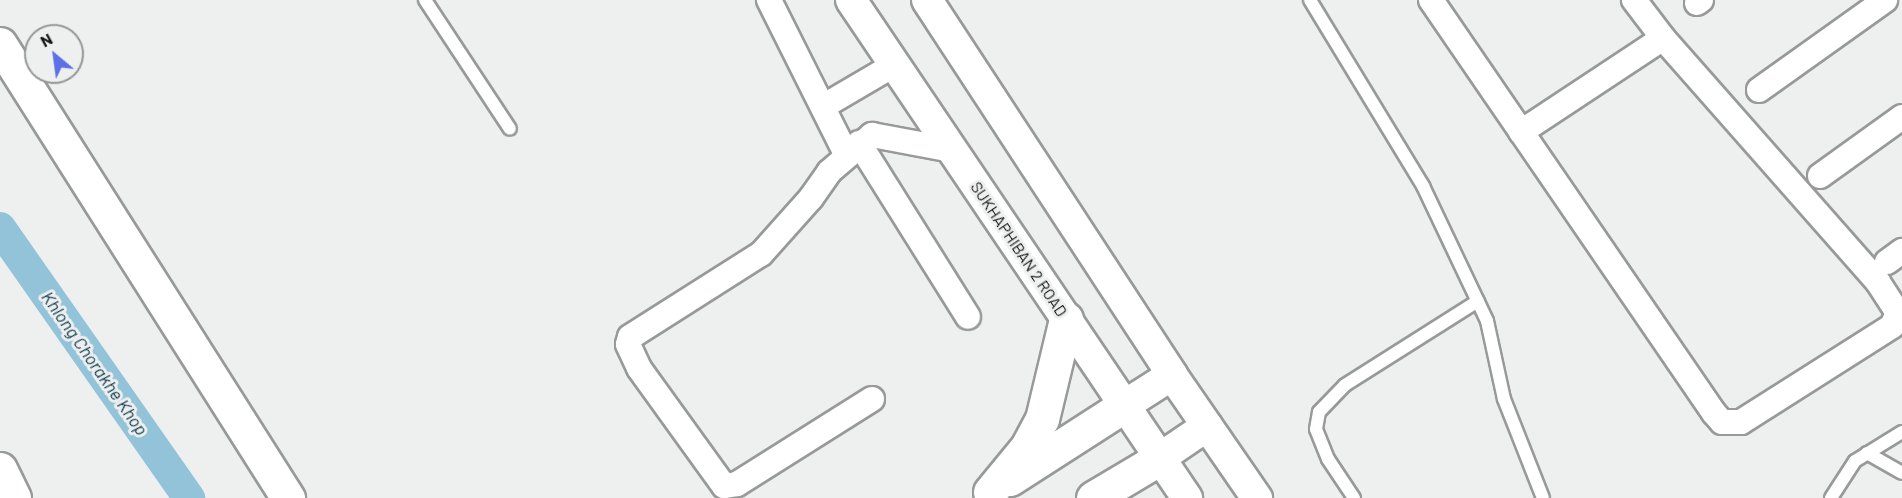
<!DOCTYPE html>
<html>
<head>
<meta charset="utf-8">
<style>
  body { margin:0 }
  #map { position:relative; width:1902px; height:498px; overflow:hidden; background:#eeefef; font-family:Barlow,sans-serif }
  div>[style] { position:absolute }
  .canal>* { height:32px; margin:-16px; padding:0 16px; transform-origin:16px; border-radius:16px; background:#92c3d9 }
  .roads { filter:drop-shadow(2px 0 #989999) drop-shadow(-2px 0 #989999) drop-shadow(0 2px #989999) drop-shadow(0 -2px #989999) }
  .service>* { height:12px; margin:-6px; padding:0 6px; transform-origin:6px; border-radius:6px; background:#fff }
  .minor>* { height:24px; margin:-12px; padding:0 12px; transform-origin:12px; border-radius:12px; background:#fff }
  .tertiary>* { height:30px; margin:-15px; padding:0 15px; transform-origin:15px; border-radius:15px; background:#fff }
  .motorway>* { height:33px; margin:-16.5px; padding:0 16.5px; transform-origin:16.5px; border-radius:16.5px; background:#fff }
  span { translate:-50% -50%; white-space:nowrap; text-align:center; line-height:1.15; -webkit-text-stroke:6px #eeefef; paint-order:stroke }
  .street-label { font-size:16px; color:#131414 }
  .water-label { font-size:18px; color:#164051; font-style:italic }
  .north { position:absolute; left:24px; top:24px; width:60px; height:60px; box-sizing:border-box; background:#eeefef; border:2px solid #969797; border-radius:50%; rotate:331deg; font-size:16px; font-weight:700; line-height:24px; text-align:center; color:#131414 }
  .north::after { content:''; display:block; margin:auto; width:21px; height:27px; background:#5e70e8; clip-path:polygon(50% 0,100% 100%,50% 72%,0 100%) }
</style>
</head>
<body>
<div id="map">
  <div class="canal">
    <i style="left:0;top:228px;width:330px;rotate:55deg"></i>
  </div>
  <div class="roads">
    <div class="service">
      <i style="left:425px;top:0;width:154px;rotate:56.6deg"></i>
      <i style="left:1310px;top:0;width:218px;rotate:58.7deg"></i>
      <i style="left:1423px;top:186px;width:149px;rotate:64.6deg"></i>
      <i style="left:1487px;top:321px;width:80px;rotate:77.7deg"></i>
      <i style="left:1504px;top:399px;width:106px;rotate:68.5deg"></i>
      <i style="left:1867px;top:453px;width:40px;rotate:29.7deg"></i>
      <i style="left:1354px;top:498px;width:47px;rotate:-123.7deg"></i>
      <i style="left:1328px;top:459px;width:32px;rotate:-112deg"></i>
      <i style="left:1316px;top:429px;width:17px;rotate:-80deg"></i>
      <i style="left:1319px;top:412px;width:37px;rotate:-46deg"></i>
      <i style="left:1345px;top:385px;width:157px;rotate:-32.3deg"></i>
      <i style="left:1831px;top:498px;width:44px;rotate:-57deg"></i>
      <i style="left:1855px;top:461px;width:55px;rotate:-31.7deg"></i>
    </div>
    <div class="minor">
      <i style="left:769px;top:0;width:172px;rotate:63.4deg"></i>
      <i style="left:1431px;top:0;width:501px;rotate:55.58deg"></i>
      <i style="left:1714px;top:413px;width:12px;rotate:48deg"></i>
      <i style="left:1722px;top:422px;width:19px"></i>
      <i style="left:1741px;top:422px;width:179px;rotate:-32.4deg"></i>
      <i style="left:1892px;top:326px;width:14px;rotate:-65deg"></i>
      <i style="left:1898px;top:313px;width:37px;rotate:-123deg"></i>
      <i style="left:1878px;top:282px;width:325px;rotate:-131.4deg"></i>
      <i style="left:1663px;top:38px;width:48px;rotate:-127.3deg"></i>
      <i style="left:1697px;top:3px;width:5px;rotate:-37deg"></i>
      <i style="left:1759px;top:90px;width:155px;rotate:-35.5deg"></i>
      <i style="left:824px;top:106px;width:81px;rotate:-30.4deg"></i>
      <i style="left:1521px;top:132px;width:170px;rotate:-33.5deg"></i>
      <i style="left:859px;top:143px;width:205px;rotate:57.9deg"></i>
      <i style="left:1820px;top:176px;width:101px;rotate:-35.7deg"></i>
      <i style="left:1887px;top:262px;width:19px;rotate:-36deg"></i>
      <i style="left:872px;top:399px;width:160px;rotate:147.8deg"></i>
      <i style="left:737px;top:484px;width:13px;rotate:171deg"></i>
      <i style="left:724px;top:486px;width:145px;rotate:-125.8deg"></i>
      <i style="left:639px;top:368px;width:26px;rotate:-115deg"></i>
      <i style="left:628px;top:344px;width:7px;rotate:-74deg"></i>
      <i style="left:630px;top:337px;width:155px;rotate:-32.4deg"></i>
      <i style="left:761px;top:254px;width:75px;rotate:-48.2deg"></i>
      <i style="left:811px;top:198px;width:32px;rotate:-55deg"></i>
      <i style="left:829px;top:172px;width:57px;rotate:-40.7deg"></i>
      <i style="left:872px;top:135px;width:81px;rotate:10.6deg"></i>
    </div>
    <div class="tertiary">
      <i style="left:851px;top:0;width:601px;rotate:55.99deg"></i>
      <i style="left:927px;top:0;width:448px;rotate:56.8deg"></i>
      <i style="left:1172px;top:375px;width:150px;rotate:55.4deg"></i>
      <i style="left:1125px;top:405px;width:56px;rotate:-32.6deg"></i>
      <i style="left:1160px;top:458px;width:57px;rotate:-34.2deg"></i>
    </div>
    <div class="motorway">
      <i style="left:0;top:44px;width:538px;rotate:57.61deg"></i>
      <i style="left:0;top:469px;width:32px;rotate:64deg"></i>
      <i style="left:1010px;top:479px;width:137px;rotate:-32.8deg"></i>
      <i style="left:990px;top:492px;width:58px;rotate:-50.6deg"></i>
      <i style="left:1027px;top:447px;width:32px;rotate:-62deg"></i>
      <i style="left:1042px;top:419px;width:103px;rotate:-76.5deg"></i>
      <i style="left:1093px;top:498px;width:78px;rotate:-30.8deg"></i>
    </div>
  </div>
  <div class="street-label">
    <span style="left:1019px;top:249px;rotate:56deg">SUKHAPHIBAN 2 ROAD</span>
  </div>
  <div class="water-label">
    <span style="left:95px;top:363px;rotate:55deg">Khlong Chorakhe Khop</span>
  </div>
  <div class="north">N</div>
</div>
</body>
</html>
